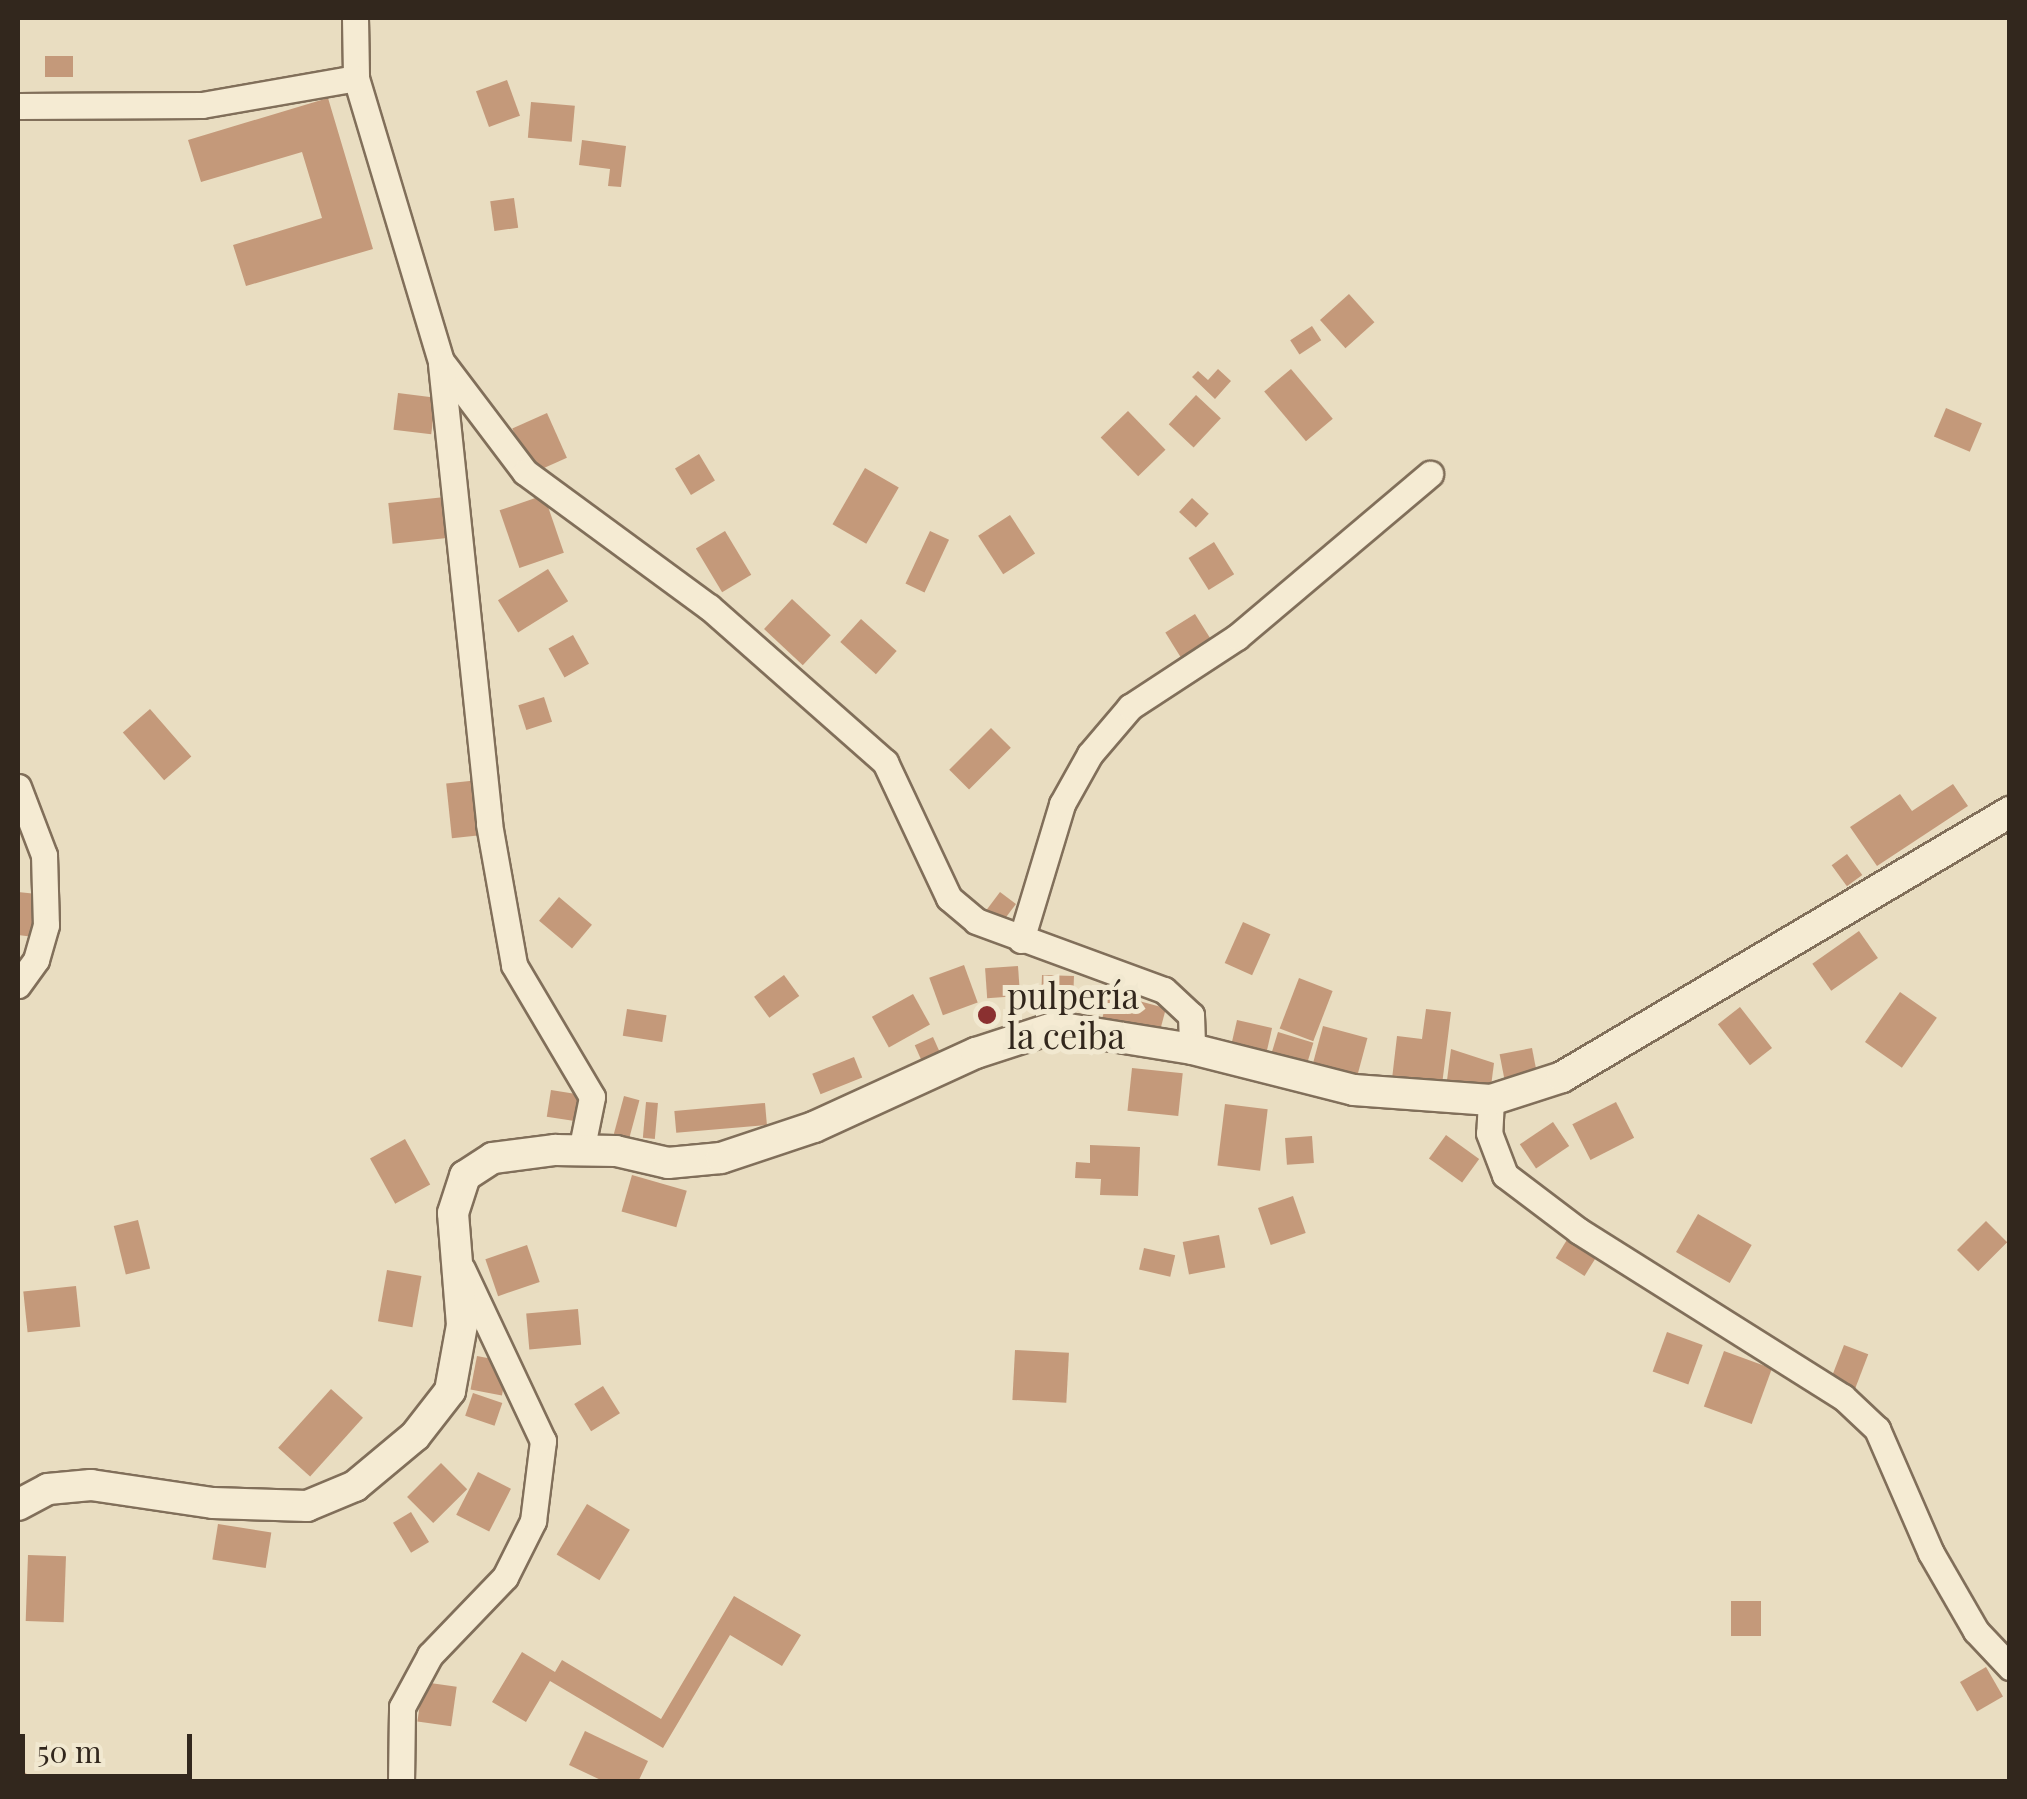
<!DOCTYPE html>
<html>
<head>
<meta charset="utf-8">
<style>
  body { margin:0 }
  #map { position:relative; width:2027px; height:1799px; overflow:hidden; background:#e9ddc1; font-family:"Playfair Display",serif }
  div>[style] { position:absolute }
  .building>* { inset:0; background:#c4997a; transform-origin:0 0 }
  .roads { filter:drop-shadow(2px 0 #816f5a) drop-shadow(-2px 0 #816f5a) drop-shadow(0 2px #816f5a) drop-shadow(0 -2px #816f5a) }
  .minor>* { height:25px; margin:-12.5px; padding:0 12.5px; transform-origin:12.5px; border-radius:12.5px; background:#f5ebd3 }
  .tertiary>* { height:30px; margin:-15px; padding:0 15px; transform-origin:15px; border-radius:15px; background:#f5ebd3 }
  .dots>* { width:28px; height:28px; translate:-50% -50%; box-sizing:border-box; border:5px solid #f1e8d0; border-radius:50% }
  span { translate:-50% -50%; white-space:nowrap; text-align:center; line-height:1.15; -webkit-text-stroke:10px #f1e8d0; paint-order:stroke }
  .poi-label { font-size:35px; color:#32271d }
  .left { translate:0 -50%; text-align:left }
  .frame { position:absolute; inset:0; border:20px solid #32271d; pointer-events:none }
  .scale { position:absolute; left:20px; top:1734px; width:172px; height:45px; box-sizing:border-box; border:5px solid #32271d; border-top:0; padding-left:12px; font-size:30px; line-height:35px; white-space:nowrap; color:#32271d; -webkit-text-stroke:8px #f1e8d0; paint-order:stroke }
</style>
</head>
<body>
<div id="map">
  <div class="building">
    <i style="left:73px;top:56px;width:21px;height:28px;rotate:90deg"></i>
    <i style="left:507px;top:80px;width:38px;height:33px;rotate:70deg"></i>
    <i style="clip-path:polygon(328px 98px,373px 249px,246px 286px,233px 245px,322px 218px,302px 152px,201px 182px,188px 140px)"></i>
    <i style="left:531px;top:102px;width:44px;height:36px;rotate:5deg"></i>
    <i style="clip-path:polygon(582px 140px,626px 146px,621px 187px,608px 186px,610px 169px,579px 165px)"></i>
    <i style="left:514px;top:198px;width:30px;height:24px;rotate:82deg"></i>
    <i style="left:1349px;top:294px;width:38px;height:39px;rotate:48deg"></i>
    <i style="left:1312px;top:326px;width:17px;height:26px;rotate:57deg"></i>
    <i style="clip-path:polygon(1218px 369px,1231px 381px,1215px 399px,1192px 377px,1198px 371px,1208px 380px)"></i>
    <i style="left:1291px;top:369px;width:65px;height:35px;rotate:50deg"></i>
    <i style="left:398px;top:393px;width:38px;height:37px;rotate:7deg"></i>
    <i style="left:1196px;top:395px;width:34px;height:40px;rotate:43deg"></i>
    <i style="left:1946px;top:408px;width:39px;height:31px;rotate:23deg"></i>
    <i style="left:1128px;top:411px;width:54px;height:38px;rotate:46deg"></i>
    <i style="left:547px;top:413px;width:49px;height:38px;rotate:66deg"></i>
    <i style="left:699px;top:454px;width:31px;height:28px;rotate:59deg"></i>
    <i style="left:865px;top:468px;width:39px;height:65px;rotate:30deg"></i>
    <i style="left:544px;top:495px;width:61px;height:47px;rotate:71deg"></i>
    <i style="left:445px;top:497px;width:41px;height:57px;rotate:84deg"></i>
    <i style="left:1192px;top:498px;width:23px;height:19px;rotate:43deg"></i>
    <i style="left:1010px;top:515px;width:46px;height:38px;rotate:57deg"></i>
    <i style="left:725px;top:531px;width:51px;height:34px;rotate:59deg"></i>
    <i style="left:930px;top:531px;width:21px;height:58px;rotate:25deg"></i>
    <i style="left:1214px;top:542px;width:38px;height:30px;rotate:58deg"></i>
    <i style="left:548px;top:569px;width:38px;height:59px;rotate:58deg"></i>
    <i style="left:792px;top:599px;width:53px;height:41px;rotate:43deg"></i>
    <i style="left:1195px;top:614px;width:34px;height:35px;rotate:58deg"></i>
    <i style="left:861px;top:619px;width:48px;height:31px;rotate:42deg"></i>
    <i style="left:573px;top:635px;width:33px;height:28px;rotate:61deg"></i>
    <i style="left:544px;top:697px;width:26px;height:27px;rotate:72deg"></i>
    <i style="left:150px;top:709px;width:63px;height:36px;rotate:49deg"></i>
    <i style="left:991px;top:728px;width:28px;height:59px;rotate:45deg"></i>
    <i style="left:479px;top:780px;width:55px;height:33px;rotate:84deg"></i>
    <i style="clip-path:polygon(1953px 784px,1968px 806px,1877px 866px,1850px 827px,1900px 794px,1912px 811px)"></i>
    <i style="left:1847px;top:854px;width:26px;height:19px;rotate:54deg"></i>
    <i style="clip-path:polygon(18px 892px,37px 894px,34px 937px,18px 935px)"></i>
    <i style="left:1000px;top:892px;width:20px;height:24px;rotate:37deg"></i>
    <i style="left:559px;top:897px;width:43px;height:31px;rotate:40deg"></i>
    <i style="left:1243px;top:922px;width:30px;height:45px;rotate:24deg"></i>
    <i style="left:1859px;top:931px;width:33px;height:57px;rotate:55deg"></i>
    <i style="left:964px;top:965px;width:40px;height:37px;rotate:70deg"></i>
    <i style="left:1018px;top:966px;width:30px;height:33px;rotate:86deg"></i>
    <i style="left:784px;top:975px;width:26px;height:37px;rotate:54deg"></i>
    <i style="left:1042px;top:975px;width:32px;height:43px;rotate:2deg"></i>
    <i style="left:1299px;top:978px;width:36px;height:54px;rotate:21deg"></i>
    <i style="left:1900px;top:992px;width:45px;height:61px;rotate:35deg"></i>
    <i style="left:1109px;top:993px;width:59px;height:33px;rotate:15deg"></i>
    <i style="left:913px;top:994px;width:35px;height:47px;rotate:61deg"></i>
    <i style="left:1740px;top:1007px;width:52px;height:28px;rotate:52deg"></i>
    <i style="left:627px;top:1009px;width:40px;height:27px;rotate:9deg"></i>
    <i style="clip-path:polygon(1426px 1009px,1451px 1012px,1442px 1085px,1392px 1079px,1397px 1036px,1422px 1039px)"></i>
    <i style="left:1237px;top:1020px;width:36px;height:34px;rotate:13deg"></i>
    <i style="left:1323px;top:1026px;width:46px;height:42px;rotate:15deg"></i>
    <i style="left:1278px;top:1032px;width:37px;height:33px;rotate:17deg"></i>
    <i style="left:933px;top:1037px;width:22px;height:20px;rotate:66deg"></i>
    <i style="left:1532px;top:1048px;width:31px;height:33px;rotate:79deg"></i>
    <i style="clip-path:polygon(1451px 1049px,1494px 1063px,1490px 1094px,1446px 1088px)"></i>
    <i style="left:854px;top:1057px;width:22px;height:45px;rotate:68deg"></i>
    <i style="left:1132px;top:1068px;width:51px;height:43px;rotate:6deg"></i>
    <i style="left:551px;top:1090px;width:38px;height:27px;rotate:9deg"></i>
    <i style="left:624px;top:1096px;width:16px;height:39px;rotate:15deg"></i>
    <i style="left:646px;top:1102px;width:12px;height:36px;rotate:5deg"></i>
    <i style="left:1616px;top:1102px;width:40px;height:49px;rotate:63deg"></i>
    <i style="left:765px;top:1103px;width:22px;height:91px;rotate:85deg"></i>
    <i style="left:1225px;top:1104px;width:43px;height:62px;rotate:7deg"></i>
    <i style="left:1553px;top:1122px;width:29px;height:40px;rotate:56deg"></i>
    <i style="left:1446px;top:1135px;width:41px;height:29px;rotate:36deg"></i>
    <i style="left:1312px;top:1136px;width:27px;height:27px;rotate:86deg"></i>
    <i style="left:405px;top:1139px;width:52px;height:40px;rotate:61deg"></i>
    <i style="clip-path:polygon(1090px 1145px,1140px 1147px,1138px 1196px,1100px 1195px,1101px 1179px,1075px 1178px,1076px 1162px,1090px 1163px)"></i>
    <i style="left:632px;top:1175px;width:57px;height:38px;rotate:16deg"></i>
    <i style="left:1293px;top:1196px;width:39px;height:37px;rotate:71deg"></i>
    <i style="left:1698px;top:1214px;width:62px;height:44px;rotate:30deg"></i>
    <i style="left:138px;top:1220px;width:50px;height:25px;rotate:76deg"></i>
    <i style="left:1986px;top:1221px;width:30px;height:41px;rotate:45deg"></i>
    <i style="left:1219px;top:1235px;width:33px;height:37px;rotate:79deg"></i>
    <i style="left:1570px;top:1235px;width:34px;height:27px;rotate:32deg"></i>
    <i style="left:527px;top:1245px;width:39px;height:44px;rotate:71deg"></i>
    <i style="left:1144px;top:1248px;width:32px;height:22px;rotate:13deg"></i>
    <i style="left:387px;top:1270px;width:35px;height:52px;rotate:10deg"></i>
    <i style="left:76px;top:1286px;width:41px;height:53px;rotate:84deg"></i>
    <i style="left:578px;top:1309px;width:36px;height:52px;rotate:85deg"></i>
    <i style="left:1667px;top:1332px;width:38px;height:42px;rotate:20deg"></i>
    <i style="left:1844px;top:1345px;width:26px;height:36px;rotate:21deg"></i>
    <i style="left:1015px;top:1350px;width:54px;height:50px;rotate:3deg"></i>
    <i style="left:1724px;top:1351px;width:51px;height:59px;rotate:20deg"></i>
    <i style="left:477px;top:1356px;width:32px;height:34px;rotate:11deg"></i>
    <i style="left:603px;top:1386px;width:32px;height:34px;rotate:58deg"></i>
    <i style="left:331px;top:1389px;width:43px;height:79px;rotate:42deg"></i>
    <i style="left:473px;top:1393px;width:31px;height:24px;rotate:19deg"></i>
    <i style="left:441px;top:1463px;width:37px;height:48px;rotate:45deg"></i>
    <i style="left:478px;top:1472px;width:37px;height:48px;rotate:27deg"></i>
    <i style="left:587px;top:1504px;width:50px;height:59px;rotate:31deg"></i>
    <i style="left:411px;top:1512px;width:35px;height:21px;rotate:59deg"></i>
    <i style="left:218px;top:1524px;width:54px;height:36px;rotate:9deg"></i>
    <i style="left:28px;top:1555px;width:38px;height:66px;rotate:2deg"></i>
    <i style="clip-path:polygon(734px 1596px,801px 1635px,782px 1666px,730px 1635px,663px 1748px,550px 1681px,526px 1722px,492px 1702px,522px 1652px,555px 1672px,562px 1660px,661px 1719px)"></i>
    <i style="left:1731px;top:1601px;width:30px;height:35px"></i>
    <i style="left:1986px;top:1667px;width:34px;height:30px;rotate:60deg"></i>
    <i style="left:423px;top:1682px;width:34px;height:40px;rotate:8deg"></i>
    <i style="clip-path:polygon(585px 1731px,648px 1761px,638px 1782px,605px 1782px,569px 1765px)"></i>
    <i style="clip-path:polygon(18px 1766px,30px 1777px,26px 1782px,18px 1782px)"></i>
  </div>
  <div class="roads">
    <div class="minor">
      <i style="left:355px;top:18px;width:60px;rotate:89deg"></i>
      <i style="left:356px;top:78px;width:295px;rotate:73.3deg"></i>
      <i style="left:441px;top:361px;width:139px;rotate:52.9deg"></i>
      <i style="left:525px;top:472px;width:228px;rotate:36.3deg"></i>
      <i style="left:709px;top:607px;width:235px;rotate:41.4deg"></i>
      <i style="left:885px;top:762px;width:150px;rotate:64.8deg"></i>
      <i style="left:949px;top:898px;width:35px;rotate:40deg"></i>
      <i style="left:976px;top:921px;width:200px;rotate:20.2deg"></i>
      <i style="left:1164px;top:990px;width:37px;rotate:43deg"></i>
      <i style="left:1191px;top:1015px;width:34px;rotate:88deg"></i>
      <i style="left:18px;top:106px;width:184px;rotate:-0.3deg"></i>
      <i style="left:202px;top:105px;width:156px;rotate:-9.9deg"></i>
      <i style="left:441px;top:364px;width:462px;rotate:84deg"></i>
      <i style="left:489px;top:824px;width:143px;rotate:79.9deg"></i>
      <i style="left:514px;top:965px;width:153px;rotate:59.4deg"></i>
      <i style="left:592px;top:1097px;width:55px;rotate:101.5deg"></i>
      <i style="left:18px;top:787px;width:73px;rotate:69.1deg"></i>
      <i style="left:44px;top:855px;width:70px;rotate:88.4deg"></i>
      <i style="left:46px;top:925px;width:36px;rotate:106deg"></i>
      <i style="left:36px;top:960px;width:31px;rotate:126deg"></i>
      <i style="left:1021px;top:940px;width:142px;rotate:-73.2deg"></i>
      <i style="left:1062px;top:804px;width:57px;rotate:-60.8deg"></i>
      <i style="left:1090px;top:754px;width:62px;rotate:-49.6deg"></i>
      <i style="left:1130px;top:707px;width:128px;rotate:-33.2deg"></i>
      <i style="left:1237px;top:637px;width:253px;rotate:-40.2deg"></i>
      <i style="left:1491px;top:1100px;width:33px;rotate:93deg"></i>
      <i style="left:1489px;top:1133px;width:45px;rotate:69.1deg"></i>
      <i style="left:1505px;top:1175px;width:93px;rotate:37.1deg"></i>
      <i style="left:1579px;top:1231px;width:312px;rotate:32.2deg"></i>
      <i style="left:1843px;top:1397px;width:47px;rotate:43.3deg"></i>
      <i style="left:1877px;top:1429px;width:135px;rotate:66.5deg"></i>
      <i style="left:1931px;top:1553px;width:90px;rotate:60deg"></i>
      <i style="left:1976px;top:1631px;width:50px;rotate:46.6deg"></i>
      <i style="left:401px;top:1782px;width:75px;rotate:-89.2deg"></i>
      <i style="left:402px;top:1707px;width:59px;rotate:-61.7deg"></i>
      <i style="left:430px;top:1655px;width:108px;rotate:-46.1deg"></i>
      <i style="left:505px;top:1577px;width:63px;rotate:-63.4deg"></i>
      <i style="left:533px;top:1521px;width:81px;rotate:-82.9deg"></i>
      <i style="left:543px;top:1441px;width:190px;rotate:-115.2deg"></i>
    </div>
    <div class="tertiary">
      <i style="left:18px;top:1505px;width:34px;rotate:-28deg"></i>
      <i style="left:48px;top:1489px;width:43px;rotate:-5.3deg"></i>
      <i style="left:91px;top:1485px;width:123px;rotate:8.4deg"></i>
      <i style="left:213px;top:1503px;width:94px;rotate:1.8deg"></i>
      <i style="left:307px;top:1506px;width:52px;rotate:-22.6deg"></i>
      <i style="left:355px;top:1486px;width:78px;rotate:-39.8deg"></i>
      <i style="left:415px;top:1436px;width:57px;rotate:-52.1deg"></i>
      <i style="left:450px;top:1391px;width:67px;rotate:-79.7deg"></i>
      <i style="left:462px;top:1325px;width:112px;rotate:-94.6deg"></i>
      <i style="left:453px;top:1213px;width:39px;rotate:-72deg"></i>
      <i style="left:465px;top:1176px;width:33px;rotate:-33deg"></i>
      <i style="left:493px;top:1158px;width:63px;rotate:-7.4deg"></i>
      <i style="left:555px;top:1150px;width:61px;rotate:0.9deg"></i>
      <i style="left:616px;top:1151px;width:53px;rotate:13deg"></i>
      <i style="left:668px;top:1163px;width:53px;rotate:-5.4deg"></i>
      <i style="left:721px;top:1158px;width:98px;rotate:-18.4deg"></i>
      <i style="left:814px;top:1127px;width:178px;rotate:-24.6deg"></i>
      <i style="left:976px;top:1053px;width:84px;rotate:-18deg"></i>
      <i style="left:1056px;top:1027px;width:138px;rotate:9.2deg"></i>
      <i style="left:1192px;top:1049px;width:167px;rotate:14.2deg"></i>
      <i style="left:1354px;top:1090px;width:137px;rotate:4.2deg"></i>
      <i style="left:1491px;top:1100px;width:75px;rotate:-17.9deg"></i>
      <i style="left:1562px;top:1077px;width:521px;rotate:-30.61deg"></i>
    </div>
  </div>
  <div class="dots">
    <i style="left:987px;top:1015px;background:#8a3030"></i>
  </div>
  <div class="poi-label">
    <span class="left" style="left:1007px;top:1015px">pulpería<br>la ceiba</span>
  </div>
  <div class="frame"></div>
  <div class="scale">50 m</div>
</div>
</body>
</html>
